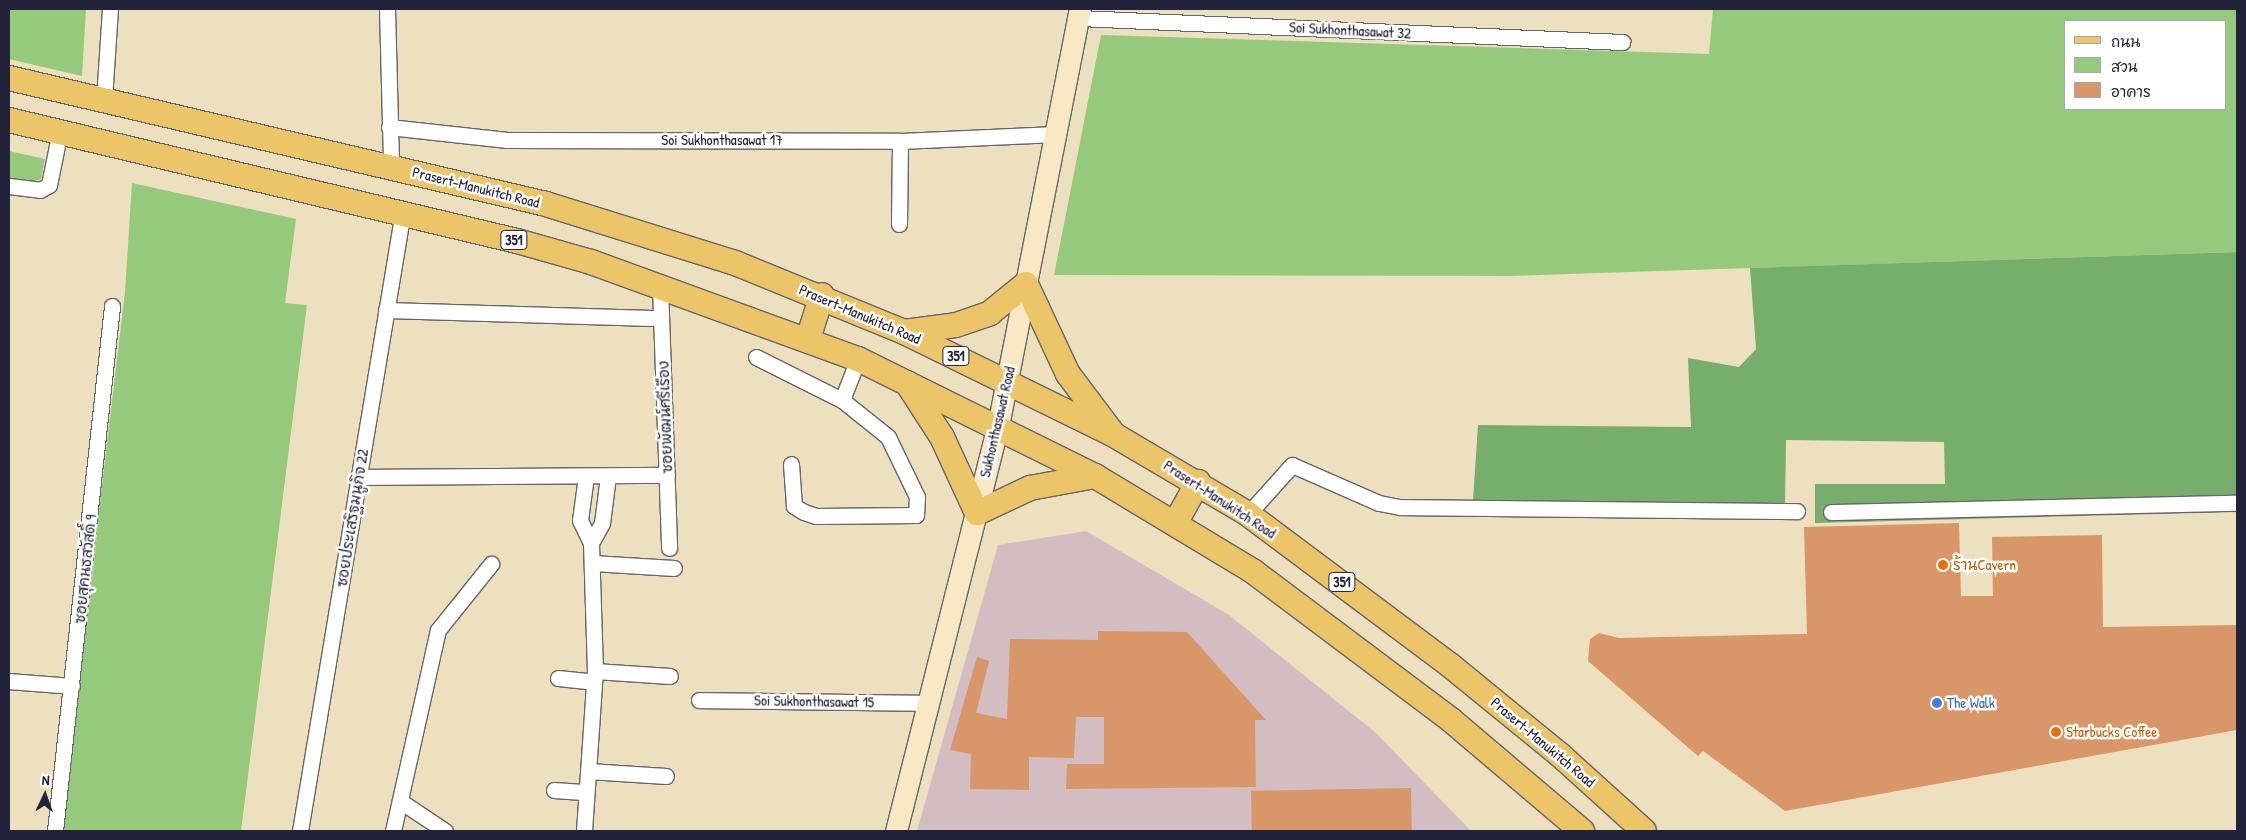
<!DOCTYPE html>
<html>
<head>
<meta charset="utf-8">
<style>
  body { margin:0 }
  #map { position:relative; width:2246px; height:840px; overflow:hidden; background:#ece0be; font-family:"Patrick Hand","Playpen Sans Thai",sans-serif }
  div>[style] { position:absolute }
  .industrial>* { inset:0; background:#d2bec2 }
  .green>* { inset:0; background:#95ca7c }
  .forest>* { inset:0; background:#78ae6c }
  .building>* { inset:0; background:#d99668; transform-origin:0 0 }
  .roads { filter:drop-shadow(1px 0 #696469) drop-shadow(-1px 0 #696469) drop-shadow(0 1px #696469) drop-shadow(0 -1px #696469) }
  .minor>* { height:15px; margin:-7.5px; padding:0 7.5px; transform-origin:7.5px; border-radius:7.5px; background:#fff }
  .secondary>* { height:21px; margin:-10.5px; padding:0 10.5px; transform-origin:10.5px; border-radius:10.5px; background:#f8e8c3 }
  .primary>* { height:24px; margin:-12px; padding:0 12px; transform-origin:12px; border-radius:12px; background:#edc569 }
  .dots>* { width:14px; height:14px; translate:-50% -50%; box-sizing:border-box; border:2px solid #fff; border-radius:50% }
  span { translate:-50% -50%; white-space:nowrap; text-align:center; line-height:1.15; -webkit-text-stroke:5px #fff; paint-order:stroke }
  .shield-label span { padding:1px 4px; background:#fff; border:1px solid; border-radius:4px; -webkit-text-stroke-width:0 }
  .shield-label { font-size:14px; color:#22223b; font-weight:700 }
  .street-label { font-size:15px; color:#22223b }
  .food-label { font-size:15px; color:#c56008 }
  .left { translate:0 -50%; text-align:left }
  .shop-label { font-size:15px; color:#366cbe }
  .frame { position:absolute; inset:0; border:10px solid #22223b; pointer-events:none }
  .legend { position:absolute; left:2064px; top:20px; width:162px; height:90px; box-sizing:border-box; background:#fff; border:1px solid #a7a7b1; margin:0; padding:6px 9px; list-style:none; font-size:15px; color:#22223b }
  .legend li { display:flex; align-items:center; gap:10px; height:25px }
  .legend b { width:25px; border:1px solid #a7a7b1 }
  .north { position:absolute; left:20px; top:770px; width:50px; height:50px; -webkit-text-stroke:4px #fff; paint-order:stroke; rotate:3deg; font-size:14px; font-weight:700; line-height:20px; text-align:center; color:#22223b }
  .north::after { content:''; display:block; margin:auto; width:18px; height:22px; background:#22223b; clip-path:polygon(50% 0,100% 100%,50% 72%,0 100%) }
</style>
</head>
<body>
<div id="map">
  <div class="industrial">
    <i style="clip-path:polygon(1086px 531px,1229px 615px,1376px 733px,1471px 831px,917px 831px,998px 545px)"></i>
  </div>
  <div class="green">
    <i style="clip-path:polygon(9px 9px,86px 9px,82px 76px,9px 59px)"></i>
    <i style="clip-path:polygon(evenodd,1713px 9px,2237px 9px,2237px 252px,1510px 276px,1054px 275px,1101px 35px,1709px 54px,1713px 9px,2065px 21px,2225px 21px,2225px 109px,2065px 109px,2065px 21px)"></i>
    <i style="clip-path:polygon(9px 151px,45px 159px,41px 179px,29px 183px,9px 180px)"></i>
    <i style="clip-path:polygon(132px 183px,296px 219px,285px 303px,307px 305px,241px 831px,61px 831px,125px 292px)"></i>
  </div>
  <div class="forest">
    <i style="clip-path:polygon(2237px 252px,2237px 512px,1815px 523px,1815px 484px,1945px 484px,1944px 442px,1786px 440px,1785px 505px,1473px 500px,1478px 425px,1691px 427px,1688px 358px,1739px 367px,1756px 349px,1750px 268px)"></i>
  </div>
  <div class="building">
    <i style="clip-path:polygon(1959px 523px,1961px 596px,1993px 596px,1992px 537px,2102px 535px,2103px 627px,2237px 625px,2237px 730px,1785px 811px,1703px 751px,1698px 756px,1588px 661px,1590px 639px,1599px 633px,1619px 638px,1807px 634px,1804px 527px)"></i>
    <i style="clip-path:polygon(1098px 631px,1187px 632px,1266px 720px,1255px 720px,1256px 787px,1066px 789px,1067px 764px,1104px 764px,1104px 717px,1076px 717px,1074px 758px,1029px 757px,1029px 790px,970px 789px,971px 754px,950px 750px,977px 657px,989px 661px,976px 713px,1007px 719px,1010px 639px,1098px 640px)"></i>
    <i style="left:1411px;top:788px;width:43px;height:160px;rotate:89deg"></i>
  </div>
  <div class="roads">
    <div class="minor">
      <i style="left:387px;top:9px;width:157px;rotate:88.5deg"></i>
      <i style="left:1079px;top:18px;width:544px;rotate:2.53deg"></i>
      <i style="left:104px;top:99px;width:90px;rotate:-86.2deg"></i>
      <i style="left:389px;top:127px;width:119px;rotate:6.3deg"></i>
      <i style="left:507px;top:140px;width:393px;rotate:0.1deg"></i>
      <i style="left:900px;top:141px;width:156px;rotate:-2.6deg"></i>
      <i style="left:9px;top:186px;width:31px;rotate:7deg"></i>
      <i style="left:40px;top:190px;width:10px;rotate:-29deg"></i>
      <i style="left:49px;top:185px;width:55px;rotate:-78.5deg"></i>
      <i style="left:899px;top:224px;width:83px;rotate:-89.3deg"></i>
      <i style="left:660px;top:286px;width:262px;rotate:88deg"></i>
      <i style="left:386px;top:310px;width:275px;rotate:1.7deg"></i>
      <i style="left:756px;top:357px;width:96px;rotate:26.6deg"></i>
      <i style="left:842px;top:400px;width:59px;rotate:38.8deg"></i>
      <i style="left:888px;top:437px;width:67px;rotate:64.2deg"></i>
      <i style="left:917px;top:497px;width:18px;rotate:93deg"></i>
      <i style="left:916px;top:515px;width:100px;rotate:179.4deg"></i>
      <i style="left:816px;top:516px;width:13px;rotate:-162deg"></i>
      <i style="left:804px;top:512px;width:12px;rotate:-149deg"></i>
      <i style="left:794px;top:506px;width:42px;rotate:-94.1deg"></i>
      <i style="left:842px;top:400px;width:44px;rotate:-68.7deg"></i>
      <i style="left:359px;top:477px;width:308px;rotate:-0.4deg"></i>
      <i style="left:1831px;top:512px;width:406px;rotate:-1.3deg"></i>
      <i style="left:1248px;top:514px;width:66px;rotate:-48.1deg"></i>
      <i style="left:1292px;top:465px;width:95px;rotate:23.6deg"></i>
      <i style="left:1379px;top:503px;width:21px;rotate:11deg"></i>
      <i style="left:1400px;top:507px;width:397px;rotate:0.6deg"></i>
      <i style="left:591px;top:543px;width:23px;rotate:-61deg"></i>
      <i style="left:602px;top:523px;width:47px;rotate:-82.7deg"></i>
      <i style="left:592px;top:563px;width:82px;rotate:3.5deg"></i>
      <i style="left:595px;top:671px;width:75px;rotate:3.8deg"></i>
      <i style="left:558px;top:678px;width:36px;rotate:6deg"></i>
      <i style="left:9px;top:681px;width:63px;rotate:4.5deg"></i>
      <i style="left:699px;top:700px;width:230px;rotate:0.7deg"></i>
      <i style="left:588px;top:771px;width:78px;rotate:3.7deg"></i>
      <i style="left:554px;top:790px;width:32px;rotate:4deg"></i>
      <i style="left:400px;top:801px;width:54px;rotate:33.7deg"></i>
      <i style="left:55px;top:831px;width:528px;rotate:-83.8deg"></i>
      <i style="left:300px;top:831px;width:628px;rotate:-80.57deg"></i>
      <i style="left:393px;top:831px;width:206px;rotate:-77.4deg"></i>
      <i style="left:438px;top:630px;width:85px;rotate:-51.2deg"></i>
      <i style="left:584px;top:831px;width:160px;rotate:-86.1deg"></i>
      <i style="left:595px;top:671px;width:128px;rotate:-91.8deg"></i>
      <i style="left:591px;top:543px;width:25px;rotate:-116deg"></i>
      <i style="left:580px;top:520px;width:44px;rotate:-82.2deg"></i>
    </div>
    <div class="secondary">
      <i style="left:896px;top:831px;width:418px;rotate:-75.9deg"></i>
      <i style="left:998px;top:426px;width:425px;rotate:-78.9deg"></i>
    </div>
    <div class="primary">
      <i style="left:9px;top:78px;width:552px;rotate:13.2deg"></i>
      <i style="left:546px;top:204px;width:198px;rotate:17.3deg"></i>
      <i style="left:735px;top:263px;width:183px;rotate:22.2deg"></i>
      <i style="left:904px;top:332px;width:234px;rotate:26.1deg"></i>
      <i style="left:1114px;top:435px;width:156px;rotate:30.5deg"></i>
      <i style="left:1248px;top:514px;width:254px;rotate:36.8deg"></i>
      <i style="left:1451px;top:666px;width:141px;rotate:39.2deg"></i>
      <i style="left:1560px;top:755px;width:113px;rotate:42.1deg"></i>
      <i style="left:9px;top:120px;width:522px;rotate:13.4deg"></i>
      <i style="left:517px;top:241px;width:77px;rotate:15.8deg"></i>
      <i style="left:591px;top:262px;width:284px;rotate:20deg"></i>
      <i style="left:858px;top:359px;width:264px;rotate:26.3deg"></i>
      <i style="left:1095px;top:476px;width:186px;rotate:31.1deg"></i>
      <i style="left:1254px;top:572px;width:246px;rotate:36.9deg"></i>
      <i style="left:1451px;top:720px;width:172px;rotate:40.3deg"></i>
      <i style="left:904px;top:332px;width:52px;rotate:-7.7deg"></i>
      <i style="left:956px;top:325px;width:36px;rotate:-19deg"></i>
      <i style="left:990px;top:313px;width:46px;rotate:-38.9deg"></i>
      <i style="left:1026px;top:284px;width:99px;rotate:65deg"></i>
      <i style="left:1068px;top:374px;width:71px;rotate:53deg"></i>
      <i style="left:808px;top:339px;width:46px;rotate:-72.3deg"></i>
      <i style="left:907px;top:383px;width:64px;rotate:57.1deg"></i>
      <i style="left:942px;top:437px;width:84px;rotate:65.3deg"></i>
      <i style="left:977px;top:513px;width:59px;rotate:-25.3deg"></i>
      <i style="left:1030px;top:488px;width:66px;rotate:-10.5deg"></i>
      <i style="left:1176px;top:522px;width:46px;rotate:-61.2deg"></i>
    </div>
  </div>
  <div class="dots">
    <i style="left:1943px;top:565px;background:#e8710a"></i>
    <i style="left:1937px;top:703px;background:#3f7fe0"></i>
    <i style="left:2056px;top:732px;background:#e8710a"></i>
  </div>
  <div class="shield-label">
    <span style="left:514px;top:240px">351</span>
    <span style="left:956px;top:356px">351</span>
    <span style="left:1342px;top:582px">351</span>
  </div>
  <div class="street-label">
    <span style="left:1350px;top:30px;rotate:3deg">Soi Sukhonthasawat 32</span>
    <span style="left:722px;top:140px">Soi Sukhonthasawat 17</span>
    <span style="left:476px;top:187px;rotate:14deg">Prasert-Manukitch Road</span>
    <span style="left:860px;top:314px;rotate:23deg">Prasert-Manukitch Road</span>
    <span style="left:665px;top:417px;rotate:-92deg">ซอยพัฒน์ศรีเรือง</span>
    <span style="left:997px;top:422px;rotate:-77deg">Sukhonthasawat Road</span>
    <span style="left:1220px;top:499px;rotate:33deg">Prasert-Manukitch Road</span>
    <span style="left:352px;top:518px;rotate:-81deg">ซอยประเสริฐมนูกิจ 22</span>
    <span style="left:85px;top:569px;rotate:-84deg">ซอยสุคนธสวัสดิ์ 9</span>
    <span style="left:814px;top:701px;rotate:1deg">Soi Sukhonthasawat 15</span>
    <span style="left:1543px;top:742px;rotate:40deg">Prasert-Manukitch Road</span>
  </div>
  <div class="food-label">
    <span class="left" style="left:1953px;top:565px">ร้านCavern</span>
    <span class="left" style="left:2066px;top:732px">Starbucks Coffee</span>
  </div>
  <div class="shop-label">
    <span class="left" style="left:1947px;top:703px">The Walk</span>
  </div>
  <div class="frame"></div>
  <ul class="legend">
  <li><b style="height:6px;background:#edc569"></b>ถนน</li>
  <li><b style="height:14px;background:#95ca7c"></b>สวน</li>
  <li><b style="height:14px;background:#d99668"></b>อาคาร</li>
  </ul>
  <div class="north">N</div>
</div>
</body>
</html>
